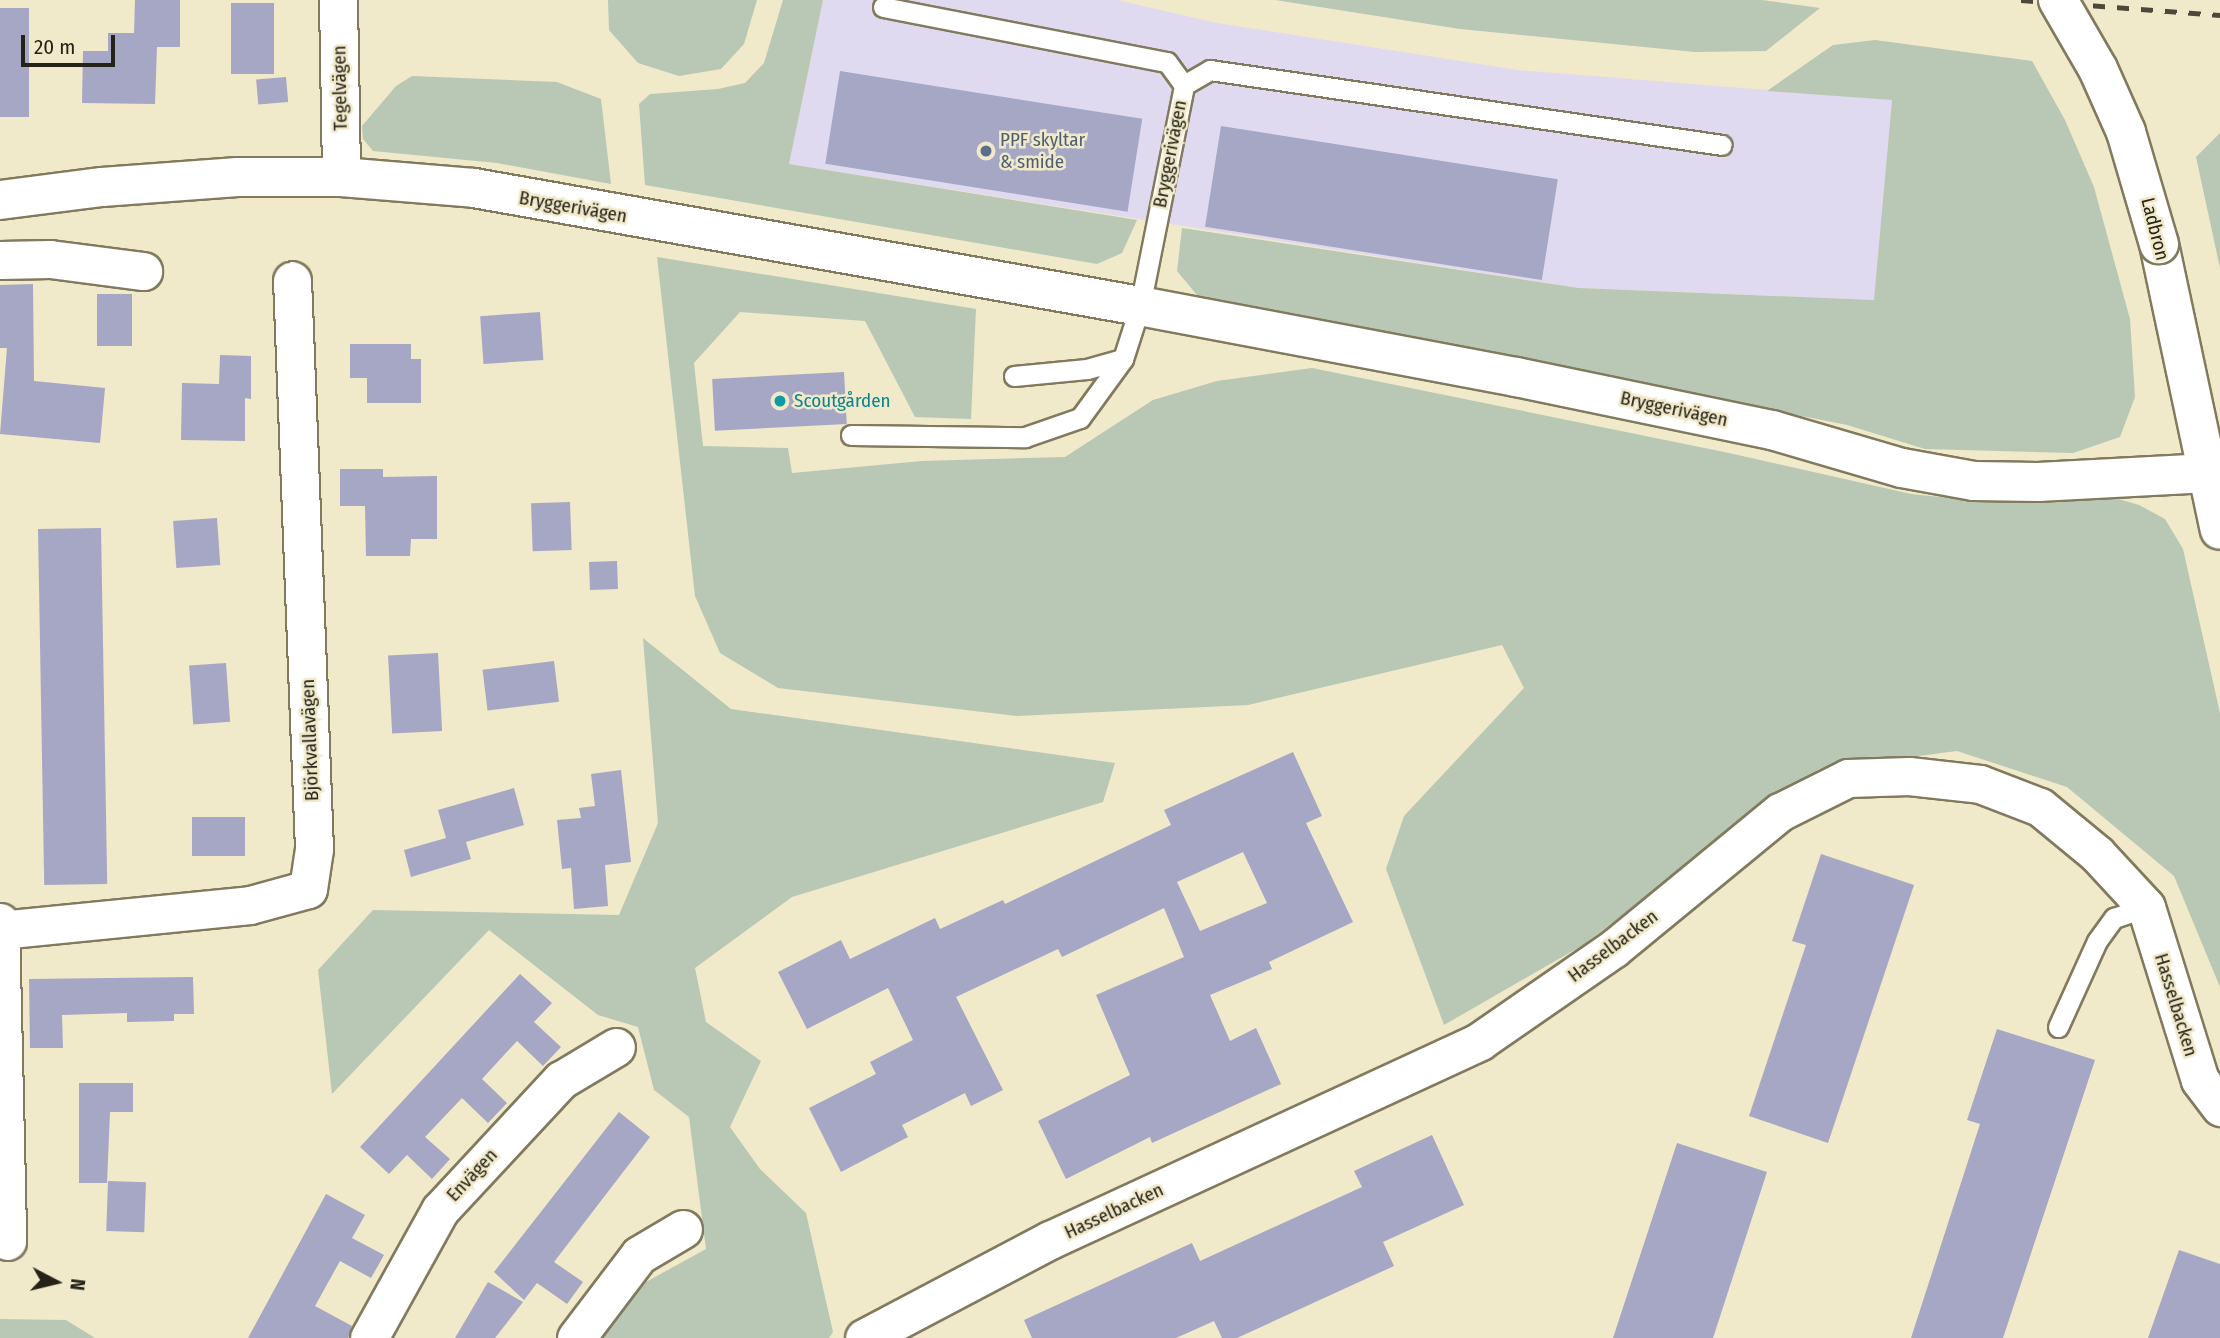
<!DOCTYPE html>
<html>
<head>
<meta charset="utf-8">
<style>
  body { margin:0 }
  #map { position:relative; width:2220px; height:1338px; overflow:hidden; background:#f0e9ca; font-family:"Fira Sans Condensed",sans-serif }
  div>[style] { position:absolute }
  .industrial>* { inset:0; background:#e0daf0 }
  .green>* { inset:0; background:#b8c8b4 }
  .building>* { inset:0; background:#a5a7c5; transform-origin:0 0 }
  .roads { filter:drop-shadow(2px 0 #817a5e) drop-shadow(-2px 0 #817a5e) drop-shadow(0 2px #817a5e) drop-shadow(0 -2px #817a5e) }
  .service>* { height:19px; margin:-9.5px; padding:0 9.5px; transform-origin:9.5px; border-radius:9.5px; background:#fff }
  .minor>* { height:37px; margin:-18.5px; padding:0 18.5px; transform-origin:18.5px; border-radius:18.5px; background:#fff }
  .tertiary>* { height:38px; margin:-19px; padding:0 19px; transform-origin:19px; border-radius:19px; background:#fff }
  .rail>* { height:5px; margin-top:-2.5px; transform-origin:0; background:repeating-linear-gradient(90deg,#4c493a 0 12px,transparent 0 24px) }
  .bridges { filter:drop-shadow(2px 0 #817a5e) drop-shadow(-2px 0 #817a5e) drop-shadow(0 2px #817a5e) drop-shadow(0 -2px #817a5e) }
  .tertiary-bridge>* { height:38px; margin:-19px; padding:0 19px; transform-origin:19px; border-radius:19px; background:#fff }
  .dots>* { width:19px; height:19px; translate:-50% -50%; box-sizing:border-box; border:4px solid #f0e9ca; border-radius:50% }
  span { translate:-50% -50%; white-space:nowrap; text-align:center; line-height:1.15; -webkit-text-stroke:5px #f0e9ca; paint-order:stroke }
  .street-label { font-size:19px; color:#252217 }
  .service-label { font-size:19px; color:#4e5e75 }
  .left { translate:0 -50%; text-align:left }
  .culture-label { font-size:19px; color:#0d838f }
  .north { position:absolute; left:21px; top:1247px; width:70px; height:70px; -webkit-text-stroke:5px #f0e9ca; paint-order:stroke; rotate:97deg; font-size:19px; font-weight:700; line-height:28px; text-align:center; color:#252217 }
  .north::after { content:''; display:block; margin:auto; width:24px; height:32px; background:#252217; clip-path:polygon(50% 0,100% 100%,50% 72%,0 100%) }
  .scale { position:absolute; left:21px; top:35px; width:94px; height:32px; box-sizing:border-box; border:4px solid #252217; border-top:0; padding-left:9px; font-size:21px; line-height:24px; white-space:nowrap; color:#252217; -webkit-text-stroke:5px #f0e9ca; paint-order:stroke }
</style>
</head>
<body>
<div id="map">
  <div class="industrial">
    <i style="clip-path:polygon(823px 0,1117px 0,1217px 23px,1518px 70px,1892px 100px,1875px 300px,1579px 288px,789px 164px)"></i>
  </div>
  <div class="green">
    <i style="clip-path:polygon(608px 0,757px 0,744px 44px,721px 69px,679px 76px,638px 63px,609px 30px)"></i>
    <i style="clip-path:polygon(783px 0,823px 0,789px 164px,1137px 220px,1122px 253px,1097px 264px,645px 185px,639px 104px,650px 94px,718px 89px,745px 83px,764px 63px)"></i>
    <i style="clip-path:polygon(1275px 0,1762px 0,1820px 8px,1766px 51px,1695px 52px,1460px 29px)"></i>
    <i style="clip-path:polygon(1875px 40px,2032px 61px,2065px 120px,2094px 187px,2130px 319px,2135px 397px,2120px 437px,2073px 453px,1925px 449px,1847px 425px,1197px 295px,1177px 271px,1182px 228px,1579px 288px,1874px 300px,1892px 100px,1767px 91px,1833px 45px)"></i>
    <i style="clip-path:polygon(412px 76px,557px 82px,601px 99px,611px 184px,497px 163px,373px 151px,363px 139px,362px 126px,396px 86px)"></i>
    <i style="clip-path:polygon(2220px 133px,2220px 268px,2196px 157px)"></i>
    <i style="clip-path:polygon(657px 257px,976px 309px,971px 419px,915px 417px,865px 321px,740px 312px,694px 363px,703px 446px,788px 448px,792px 473px,922px 461px,1065px 457px,1153px 400px,1217px 381px,1312px 368px,1729px 453px,1911px 494px,1989px 502px,2052px 503px,2108px 496px,2139px 505px,2165px 519px,2183px 549px,2220px 713px,2220px 987px,2174px 876px,2067px 787px,1957px 751px,1819px 769px,1583px 945px,1444px 1025px,1386px 869px,1404px 816px,1524px 688px,1502px 645px,1248px 705px,1017px 716px,778px 688px,720px 653px,695px 596px)"></i>
    <i style="clip-path:polygon(643px 638px,731px 709px,1115px 763px,1103px 802px,792px 897px,695px 968px,706px 1022px,761px 1061px,730px 1127px,760px 1169px,806px 1213px,833px 1332px,829px 1338px,602px 1338px,646px 1282px,706px 1249px,689px 1117px,654px 1090px,638px 1027px,598px 1015px,489px 930px,332px 1094px,318px 970px,373px 910px,619px 915px,658px 823px)"></i>
    <i style="clip-path:polygon(0 1319px,66px 1320px,95px 1338px,0 1338px)"></i>
  </div>
  <div class="building">
    <i style="clip-path:polygon(135px 0,180px 0,180px 47px,157px 47px,155px 104px,82px 103px,83px 51px,108px 51px,108px 33px,134px 33px)"></i>
    <i style="left:231px;top:3px;width:43px;height:71px"></i>
    <i style="left:0;top:8px;width:29px;height:109px"></i>
    <i style="left:840px;top:71px;width:306px;height:94px;rotate:9deg"></i>
    <i style="left:286px;top:77px;width:25px;height:30px;rotate:85deg"></i>
    <i style="left:1221px;top:126px;width:341px;height:102px;rotate:9deg"></i>
    <i style="clip-path:polygon(33px 284px,34px 381px,105px 388px,100px 443px,0 434px,7px 348px,0 348px,0 285px)"></i>
    <i style="left:97px;top:294px;width:35px;height:52px"></i>
    <i style="left:540px;top:312px;width:48px;height:60px;rotate:86deg"></i>
    <i style="clip-path:polygon(350px 344px,411px 344px,411px 359px,421px 359px,421px 403px,367px 403px,367px 378px,350px 378px)"></i>
    <i style="clip-path:polygon(220px 355px,251px 356px,251px 399px,245px 398px,245px 441px,181px 440px,182px 383px,219px 384px)"></i>
    <i style="left:844px;top:372px;width:52px;height:132px;rotate:87deg"></i>
    <i style="clip-path:polygon(340px 469px,383px 469px,383px 477px,437px 476px,437px 539px,411px 539px,410px 556px,366px 556px,365px 506px,340px 506px)"></i>
    <i style="left:570px;top:502px;width:48px;height:39px;rotate:88deg"></i>
    <i style="left:217px;top:518px;width:47px;height:44px;rotate:86deg"></i>
    <i style="left:101px;top:528px;width:356px;height:63px;rotate:89deg"></i>
    <i style="left:617px;top:561px;width:28px;height:28px;rotate:88deg"></i>
    <i style="left:438px;top:653px;width:78px;height:50px;rotate:87deg"></i>
    <i style="left:554px;top:661px;width:41px;height:72px;rotate:83deg"></i>
    <i style="left:226px;top:663px;width:59px;height:37px;rotate:86deg"></i>
    <i style="clip-path:polygon(evenodd,1293px 752px,1322px 816px,1306px 823px,1353px 922px,1269px 962px,1272px 969px,1210px 995px,1230px 1041px,1256px 1028px,1281px 1084px,1152px 1143px,1150px 1137px,1066px 1179px,1038px 1121px,1130px 1075px,1096px 995px,1184px 957px,1164px 908px,1062px 957px,1058px 949px,956px 997px,1003px 1090px,971px 1106px,965px 1093px,902px 1125px,908px 1137px,841px 1172px,809px 1108px,876px 1074px,870px 1062px,913px 1040px,888px 988px,807px 1029px,778px 972px,841px 940px,850px 959px,935px 918px,940px 929px,1003px 900px,1005px 904px,1171px 825px,1164px 810px,1293px 752px,1243px 852px,1267px 903px,1200px 931px,1177px 882px,1243px 852px)"></i>
    <i style="clip-path:polygon(621px 770px,631px 862px,605px 865px,608px 906px,574px 909px,571px 868px,562px 869px,557px 820px,581px 818px,579px 808px,595px 806px,591px 774px)"></i>
    <i style="clip-path:polygon(514px 788px,524px 825px,466px 842px,471px 859px,411px 877px,404px 850px,446px 838px,438px 810px)"></i>
    <i style="left:192px;top:817px;width:53px;height:39px"></i>
    <i style="clip-path:polygon(1821px 854px,1914px 885px,1828px 1143px,1749px 1116px,1806px 945px,1792px 941px)"></i>
    <i style="clip-path:polygon(520px 974px,552px 1003px,534px 1022px,561px 1047px,543px 1066px,517px 1041px,482px 1079px,507px 1103px,488px 1123px,462px 1098px,425px 1137px,450px 1159px,432px 1179px,407px 1155px,389px 1174px,360px 1147px)"></i>
    <i style="clip-path:polygon(193px 977px,194px 1014px,174px 1014px,174px 1021px,127px 1022px,127px 1013px,62px 1015px,63px 1048px,30px 1048px,29px 979px)"></i>
    <i style="clip-path:polygon(1997px 1029px,2095px 1060px,2003px 1338px,1911px 1338px,1980px 1124px,1967px 1120px)"></i>
    <i style="clip-path:polygon(79px 1083px,133px 1083px,133px 1112px,110px 1112px,107px 1183px,79px 1183px)"></i>
    <i style="clip-path:polygon(619px 1112px,650px 1137px,554px 1262px,583px 1282px,567px 1304px,537px 1283px,524px 1300px,494px 1272px)"></i>
    <i style="clip-path:polygon(1432px 1135px,1464px 1205px,1383px 1242px,1394px 1266px,1237px 1338px,1222px 1338px,1214px 1321px,1176px 1338px,1032px 1338px,1024px 1320px,1192px 1243px,1200px 1261px,1362px 1187px,1354px 1171px)"></i>
    <i style="clip-path:polygon(1677px 1143px,1767px 1172px,1713px 1338px,1613px 1338px)"></i>
    <i style="left:108px;top:1181px;width:38px;height:50px;rotate:2deg"></i>
    <i style="clip-path:polygon(326px 1194px,365px 1215px,352px 1238px,384px 1255px,371px 1278px,340px 1261px,315px 1306px,352px 1326px,348px 1338px,248px 1338px)"></i>
    <i style="clip-path:polygon(2179px 1250px,2220px 1264px,2220px 1338px,2148px 1338px)"></i>
    <i style="clip-path:polygon(488px 1282px,523px 1302px,495px 1338px,455px 1338px)"></i>
  </div>
  <div class="roads">
    <div class="service">
      <i style="left:883px;top:7px;width:289px;rotate:11deg"></i>
      <i style="left:1167px;top:62px;width:29px;rotate:54deg"></i>
      <i style="left:1184px;top:85px;width:30px;rotate:-30deg"></i>
      <i style="left:1210px;top:70px;width:517px;rotate:8.33deg"></i>
      <i style="left:1014px;top:376px;width:73px;rotate:-5.5deg"></i>
      <i style="left:1087px;top:369px;width:37px;rotate:-16deg"></i>
      <i style="left:851px;top:435px;width:174px;rotate:0.7deg"></i>
      <i style="left:1025px;top:437px;width:58px;rotate:-19.1deg"></i>
      <i style="left:1080px;top:418px;width:73px;rotate:-53.9deg"></i>
      <i style="left:1123px;top:359px;width:56px;rotate:-72.2deg"></i>
      <i style="left:1140px;top:306px;width:225px;rotate:-78.7deg"></i>
      <i style="left:2058px;top:1027px;width:94px;rotate:-65.6deg"></i>
      <i style="left:2097px;top:941px;width:29px;rotate:-54deg"></i>
      <i style="left:2114px;top:918px;width:34px;rotate:-19deg"></i>
    </div>
    <div class="minor">
      <i style="left:338px;top:0;width:177px;rotate:89deg"></i>
      <i style="left:0;top:260px;width:50px;rotate:-1.1deg"></i>
      <i style="left:50px;top:259px;width:94px;rotate:7.4deg"></i>
      <i style="left:0;top:922px;width:319px;rotate:88.7deg"></i>
      <i style="left:0;top:930px;width:251px;rotate:-5.7deg"></i>
      <i style="left:250px;top:905px;width:60px;rotate:-15.4deg"></i>
      <i style="left:308px;top:889px;width:40px;rotate:-81.5deg"></i>
      <i style="left:314px;top:849px;width:569px;rotate:-92.21deg"></i>
      <i style="left:369px;top:1338px;width:146px;rotate:-61deg"></i>
      <i style="left:440px;top:1210px;width:178px;rotate:-47.1deg"></i>
      <i style="left:561px;top:1080px;width:64px;rotate:-31deg"></i>
      <i style="left:576px;top:1338px;width:104px;rotate:-52.8deg"></i>
      <i style="left:639px;top:1255px;width:51px;rotate:-30.6deg"></i>
      <i style="left:864px;top:1338px;width:210px;rotate:-27.8deg"></i>
      <i style="left:1050px;top:1240px;width:474px;rotate:-24.8deg"></i>
      <i style="left:1480px;top:1041px;width:162px;rotate:-34.7deg"></i>
      <i style="left:1613px;top:949px;width:216px;rotate:-39.4deg"></i>
      <i style="left:1780px;top:812px;width:76px;rotate:-26.6deg"></i>
      <i style="left:1848px;top:778px;width:61px;rotate:-1.9deg"></i>
      <i style="left:1909px;top:776px;width:71px;rotate:6.4deg"></i>
      <i style="left:1980px;top:784px;width:64px;rotate:21deg"></i>
      <i style="left:2040px;top:807px;width:74px;rotate:39.5deg"></i>
      <i style="left:2097px;top:854px;width:72px;rotate:47.2deg"></i>
      <i style="left:2146px;top:907px;width:181px;rotate:72.7deg"></i>
      <i style="left:2200px;top:1080px;width:34px;rotate:53deg"></i>
    </div>
    <div class="tertiary">
      <i style="left:0;top:200px;width:103px;rotate:-7.3deg"></i>
      <i style="left:102px;top:187px;width:136px;rotate:-4.2deg"></i>
      <i style="left:238px;top:177px;width:103px"></i>
      <i style="left:341px;top:177px;width:133px;rotate:4.7deg"></i>
      <i style="left:474px;top:188px;width:676px;rotate:10.05deg"></i>
      <i style="left:1140px;top:306px;width:383px;rotate:10.7deg"></i>
      <i style="left:1516px;top:377px;width:261px;rotate:11.7deg"></i>
      <i style="left:1772px;top:430px;width:135px;rotate:16.3deg"></i>
      <i style="left:1902px;top:468px;width:73px;rotate:10.2deg"></i>
      <i style="left:1974px;top:481px;width:64px;rotate:0.9deg"></i>
      <i style="left:2038px;top:482px;width:171px;rotate:-3deg"></i>
      <i style="left:2159px;top:244px;width:292px;rotate:78deg"></i>
    </div>
  </div>
  <div class="rail">
    <i style="left:2021px;top:0;width:200px;rotate:4.3deg"></i>
  </div>
  <div class="bridges">
    <div class="tertiary-bridge">
      <i style="left:2058px;top:0;width:80px;rotate:59.9deg"></i>
      <i style="left:2098px;top:69px;width:69px;rotate:66deg"></i>
      <i style="left:2126px;top:132px;width:117px;rotate:73.6deg"></i>
    </div>
  </div>
  <div class="dots">
    <i style="left:986px;top:151px;background:#5c6f8a"></i>
    <i style="left:780px;top:401px;background:#0f9aa8"></i>
  </div>
  <div class="street-label">
    <span style="left:340px;top:88px;rotate:-91deg">Tegelvägen</span>
    <span style="left:1170px;top:154px;rotate:-79deg">Bryggerivägen</span>
    <span style="left:573px;top:207px;rotate:10deg">Bryggerivägen</span>
    <span style="left:2155px;top:229px;rotate:76deg">Ladbron</span>
    <span style="left:1674px;top:409px;rotate:12deg">Bryggerivägen</span>
    <span style="left:310px;top:740px;rotate:-92deg">Björkvallavägen</span>
    <span style="left:1613px;top:946px;rotate:-37deg">Hasselbacken</span>
    <span style="left:2176px;top:1005px;rotate:73deg">Hasselbacken</span>
    <span style="left:472px;top:1175px;rotate:-47deg">Envägen</span>
    <span style="left:1114px;top:1211px;rotate:-25deg">Hasselbacken</span>
  </div>
  <div class="service-label">
    <span class="left" style="left:1000px;top:151px">PPF skyltar<br>&amp; smide</span>
  </div>
  <div class="culture-label">
    <span class="left" style="left:794px;top:401px">Scoutgården</span>
  </div>
  <div class="north">N</div>
  <div class="scale">20 m</div>
</div>
</body>
</html>
